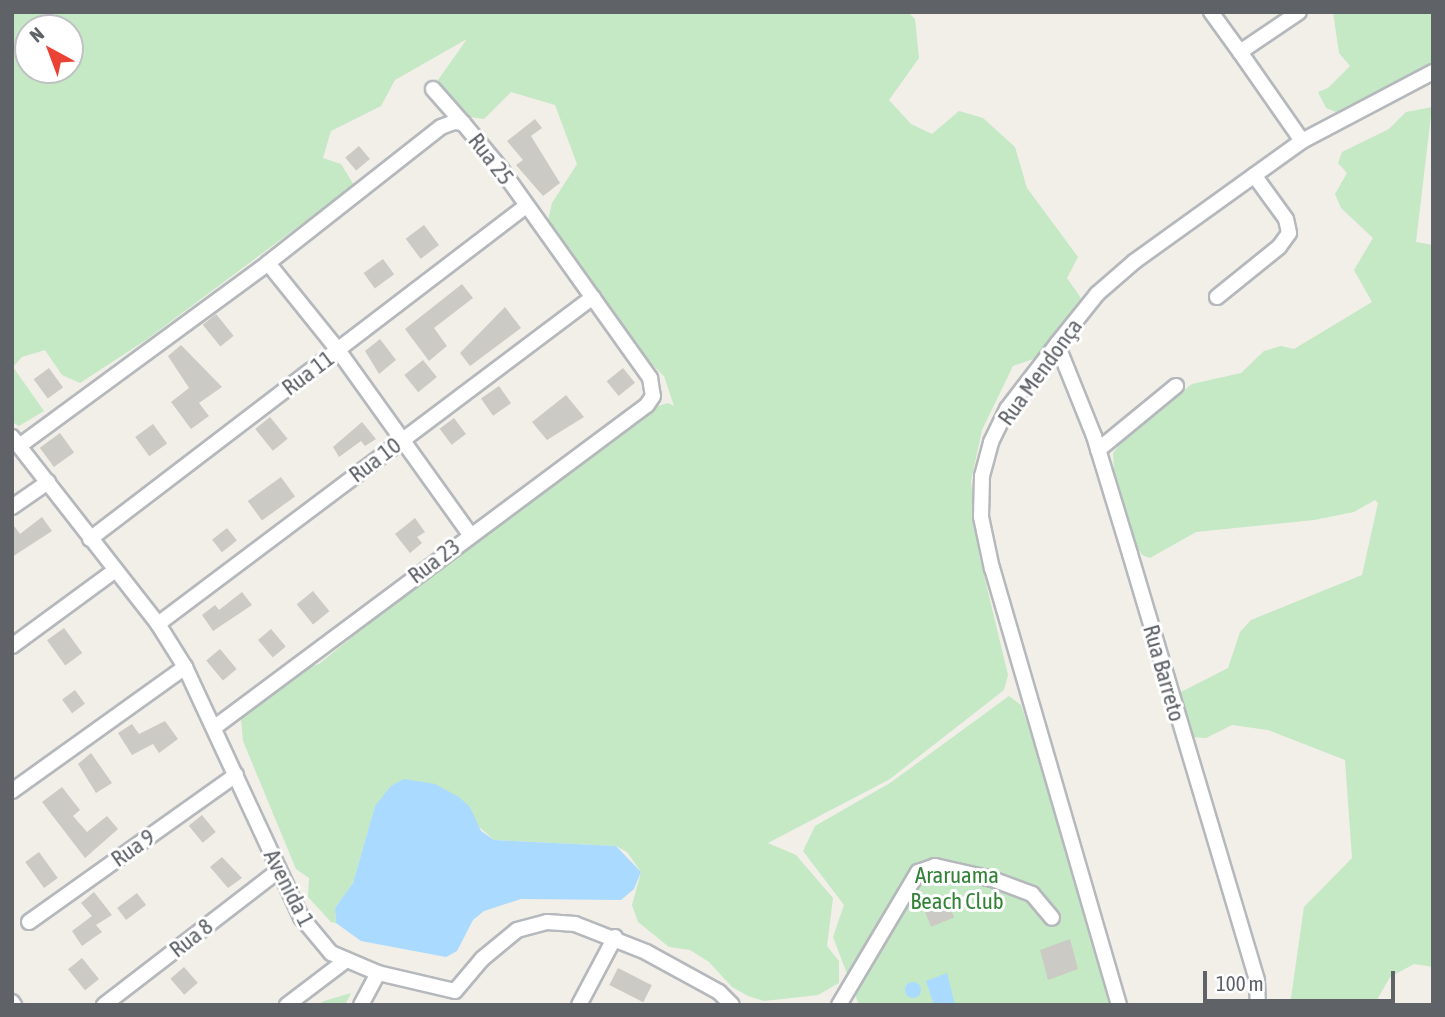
<!DOCTYPE html>
<html>
<head>
<meta charset="utf-8">
<style>
  body { margin:0 }
  #map { position:relative; width:1445px; height:1017px; overflow:hidden; background:#f1efe8; font-family:"Asap Condensed",sans-serif }
  div>[style] { position:absolute }
  .green>* { inset:0; background:#c5e8c5 }
  .water>* { inset:0; background:#aadaff }
  .round { border-radius:50% }
  .building>* { inset:0; background:#cccac5; transform-origin:0 0 }
  .roads { filter:drop-shadow(2px 0 #b5b8bc) drop-shadow(-2px 0 #b5b8bc) drop-shadow(0 2px #b5b8bc) drop-shadow(0 -2px #b5b8bc) }
  .minor>* { height:14px; margin:-7px; padding:0 7px; transform-origin:7px; border-radius:7px; background:#fff }
  span { translate:-50% -50%; white-space:nowrap; text-align:center; line-height:1.15; -webkit-text-stroke:6px #fff; paint-order:stroke }
  .street-label { font-size:23px; color:#5f6368 }
  .park-label { font-size:23px; color:#348238 }
  .frame { position:absolute; inset:0; border:14px solid #5f6368; pointer-events:none }
  .north { position:absolute; left:14px; top:14px; width:70px; height:70px; box-sizing:border-box; background:#fff; border:2px solid #bfc1c3; border-radius:50%; rotate:319deg; font-size:19px; font-weight:700; line-height:28px; text-align:center; color:#5f6368 }
  .north::after { content:''; display:block; margin:auto; width:24px; height:32px; background:#ea4335; clip-path:polygon(50% 0,100% 100%,50% 72%,0 100%) }
  .scale { position:absolute; left:1203px; top:971px; width:192px; height:32px; box-sizing:border-box; border:4px solid #5f6368; border-top:0; padding-left:9px; font-size:21px; line-height:24px; white-space:nowrap; color:#5f6368; -webkit-text-stroke:5px #fff; paint-order:stroke }
</style>
</head>
<body>
<div id="map">
  <div class="green">
    <i style="clip-path:polygon(evenodd,12px 12px,908px 12px,915px 19px,919px 58px,889px 100px,911px 124px,932px 134px,959px 111px,983px 118px,1015px 147px,1027px 188px,1078px 257px,1067px 278px,1081px 298px,1036px 358px,1013px 366px,982px 430px,971px 481px,979px 554px,1008px 675px,1004px 690px,890px 779px,768px 843px,796px 855px,833px 898px,827px 946px,839px 961px,839px 983px,818px 995px,764px 1001px,748px 996px,732px 987px,709px 962px,690px 950px,669px 947px,638px 922px,632px 905px,641px 872px,627px 852px,616px 846px,494px 840px,477px 825px,470px 807px,375px 806px,353px 883px,335px 908px,336px 923px,331px 922px,308px 897px,309px 878px,296px 869px,243px 741px,241px 719px,248px 708px,302px 669px,319px 664px,453px 555px,658px 406px,668px 403px,674px 406px,664px 376px,641px 354px,547px 225px,552px 203px,577px 164px,555px 105px,511px 92px,484px 119px,463px 116px,438px 80px,467px 39px,395px 80px,381px 106px,331px 131px,323px 158px,341px 164px,354px 185px,146px 340px,80px 383px,62px 375px,45px 350px,22px 357px,13px 367px,44px 411px,19px 426px,12px 422px,12px 12px,28px 28px,70px 28px,70px 70px,28px 70px,28px 28px)"></i>
    <i style="clip-path:polygon(1333px 12px,1433px 12px,1433px 64px,1336px 112px,1326px 108px,1318px 92px,1328px 88px,1350px 66px,1339px 53px)"></i>
    <i style="clip-path:polygon(1432px 107px,1416px 242px,1433px 245px,1433px 967px,1414px 964px,1390px 977px,1374px 1005px,1290px 1005px,1304px 907px,1352px 858px,1345px 760px,1268px 730px,1232px 725px,1206px 738px,1192px 737px,1182px 723px,1177px 694px,1228px 668px,1240px 632px,1251px 620px,1362px 575px,1378px 503px,1375px 500px,1354px 512px,1314px 520px,1196px 532px,1150px 558px,1142px 555px,1127px 530px,1115px 493px,1113px 453px,1129px 433px,1192px 384px,1241px 373px,1264px 351px,1281px 346px,1294px 349px,1372px 302px,1354px 270px,1373px 238px,1341px 208px,1335px 194px,1347px 173px,1338px 163px,1342px 152px,1389px 129px,1406px 112px)"></i>
    <i style="clip-path:polygon(1009px 696px,1021px 705px,1048px 785px,1109px 1005px,859px 1005px,833px 937px,844px 905px,803px 851px,815px 826px,890px 783px)"></i>
    <i style="clip-path:polygon(351px 993px,345px 1005px,317px 1005px,324px 1001px)"></i>
  </div>
  <div class="water">
    <i style="clip-path:polygon(404px 779px,435px 784px,459px 797px,470px 807px,481px 831px,494px 840px,616px 846px,641px 872px,634px 889px,621px 900px,521px 899px,484px 911px,473px 920px,457px 951px,446px 957px,361px 941px,336px 923px,335px 908px,353px 883px,375px 806px,391px 786px)"></i>
    <i style="clip-path:polygon(947px 973px,955px 1005px,934px 1005px,926px 981px)"></i>
    <i class="round" style="left:905px;top:982px;width:16px;height:16px"></i>
  </div>
  <div class="building">
    <i style="clip-path:polygon(535px 119px,542px 128px,531px 136px,560px 183px,543px 196px,516px 165px,523px 160px,507px 141px)"></i>
    <i style="left:359px;top:146px;width:17px;height:18px;rotate:50deg"></i>
    <i style="left:424px;top:225px;width:25px;height:23px;rotate:53deg"></i>
    <i style="left:383px;top:259px;width:19px;height:24px;rotate:54deg"></i>
    <i style="clip-path:polygon(462px 284px,473px 298px,434px 328px,447px 346px,429px 361px,405px 329px)"></i>
    <i style="clip-path:polygon(505px 307px,521px 328px,470px 366px,460px 353px)"></i>
    <i style="left:216px;top:314px;width:28px;height:17px;rotate:51deg"></i>
    <i style="clip-path:polygon(380px 339px,396px 360px,379px 374px,365px 351px)"></i>
    <i style="clip-path:polygon(181px 345px,222px 387px,199px 403px,209px 416px,191px 429px,171px 402px,189px 388px,168px 356px)"></i>
    <i style="left:423px;top:360px;width:22px;height:24px;rotate:51deg"></i>
    <i style="left:49px;top:368px;width:24px;height:19px;rotate:54deg"></i>
    <i style="left:623px;top:368px;width:19px;height:21px;rotate:51deg"></i>
    <i style="left:499px;top:386px;width:21px;height:22px;rotate:55deg"></i>
    <i style="clip-path:polygon(566px 395px,584px 417px,547px 440px,532px 422px)"></i>
    <i style="left:270px;top:417px;width:28px;height:19px;rotate:51deg"></i>
    <i style="left:454px;top:418px;width:20px;height:18px;rotate:53deg"></i>
    <i style="clip-path:polygon(362px 422px,376px 439px,365px 446px,361px 441px,339px 457px,333px 447px)"></i>
    <i style="left:153px;top:424px;width:24px;height:22px;rotate:54deg"></i>
    <i style="left:60px;top:433px;width:24px;height:25px;rotate:54deg"></i>
    <i style="left:281px;top:477px;width:24px;height:41px;rotate:54deg"></i>
    <i style="clip-path:polygon(42px 517px,52px 531px,12px 557px,12px 523px,20px 534px)"></i>
    <i style="clip-path:polygon(415px 518px,425px 532px,417px 537px,422px 543px,410px 553px,395px 534px)"></i>
    <i style="left:227px;top:528px;width:16px;height:19px;rotate:52deg"></i>
    <i style="left:313px;top:591px;width:26px;height:21px;rotate:51deg"></i>
    <i style="clip-path:polygon(242px 592px,252px 605px,213px 631px,202px 615px,215px 605px,219px 610px)"></i>
    <i style="left:64px;top:628px;width:31px;height:21px;rotate:54deg"></i>
    <i style="left:271px;top:629px;width:23px;height:17px;rotate:50deg"></i>
    <i style="left:220px;top:649px;width:26px;height:18px;rotate:50deg"></i>
    <i style="left:75px;top:690px;width:17px;height:16px;rotate:54deg"></i>
    <i style="clip-path:polygon(165px 721px,178px 739px,159px 753px,153px 744px,132px 755px,118px 733px,132px 724px,139px 734px)"></i>
    <i style="clip-path:polygon(91px 753px,112px 783px,96px 793px,78px 764px)"></i>
    <i style="clip-path:polygon(62px 787px,80px 810px,73px 816px,87px 832px,107px 816px,118px 829px,85px 858px,42px 802px)"></i>
    <i style="left:202px;top:815px;width:22px;height:17px;rotate:51deg"></i>
    <i style="left:39px;top:852px;width:32px;height:17px;rotate:54deg"></i>
    <i style="clip-path:polygon(222px 857px,242px 878px,228px 888px,210px 867px)"></i>
    <i style="clip-path:polygon(94px 892px,112px 915px,96px 925px,102px 932px,82px 946px,72px 931px,92px 916px,81px 903px)"></i>
    <i style="left:137px;top:893px;width:15px;height:25px;rotate:53deg"></i>
    <i style="left:946px;top:897px;width:22px;height:25px;rotate:68deg"></i>
    <i style="clip-path:polygon(1070px 939px,1078px 969px,1048px 980px,1040px 950px)"></i>
    <i style="left:82px;top:958px;width:27px;height:18px;rotate:51deg"></i>
    <i style="left:184px;top:967px;width:21px;height:18px;rotate:49deg"></i>
    <i style="left:618px;top:968px;width:38px;height:19px;rotate:27deg"></i>
  </div>
  <div class="roads">
    <div class="minor">
      <i style="left:1211px;top:12px;width:49px;rotate:54.1deg"></i>
      <i style="left:1240px;top:52px;width:71px;rotate:-34.1deg"></i>
      <i style="left:1240px;top:52px;width:108px;rotate:55.1deg"></i>
      <i style="left:433px;top:89px;width:45px;rotate:48.6deg"></i>
      <i style="left:268px;top:263px;width:112px;rotate:51.2deg"></i>
      <i style="left:338px;top:350px;width:225px;rotate:54.4deg"></i>
      <i style="left:1217px;top:297px;width:80px;rotate:-38.9deg"></i>
      <i style="left:1279px;top:247px;width:17px;rotate:-54deg"></i>
      <i style="left:1289px;top:233px;width:14px;rotate:-102deg"></i>
      <i style="left:1286px;top:219px;width:54px;rotate:-126deg"></i>
      <i style="left:1057px;top:344px;width:99px;rotate:68.1deg"></i>
      <i style="left:1094px;top:436px;width:123px;rotate:73deg"></i>
      <i style="left:1130px;top:554px;width:445px;rotate:73.4deg"></i>
      <i style="left:1257px;top:980px;width:25px;rotate:88deg"></i>
      <i style="left:12px;top:437px;width:237px;rotate:52deg"></i>
      <i style="left:158px;top:624px;width:51px;rotate:57.9deg"></i>
      <i style="left:185px;top:667px;width:276px;rotate:65.1deg"></i>
      <i style="left:301px;top:917px;width:47px;rotate:50.2deg"></i>
      <i style="left:331px;top:953px;width:51px;rotate:23.1deg"></i>
      <i style="left:378px;top:973px;width:79px;rotate:13.2deg"></i>
      <i style="left:455px;top:991px;width:42px;rotate:-49.8deg"></i>
      <i style="left:482px;top:959px;width:45px;rotate:-39.6deg"></i>
      <i style="left:517px;top:930px;width:31px;rotate:-15deg"></i>
      <i style="left:547px;top:922px;width:28px;rotate:4deg"></i>
      <i style="left:575px;top:924px;width:76px;rotate:21.5deg"></i>
      <i style="left:646px;top:952px;width:83px;rotate:28.7deg"></i>
      <i style="left:719px;top:992px;width:18px;rotate:45deg"></i>
      <i style="left:22px;top:444px;width:305px;rotate:-36.3deg"></i>
      <i style="left:268px;top:263px;width:220px;rotate:-38.2deg"></i>
      <i style="left:441px;top:127px;width:14px;rotate:-21deg"></i>
      <i style="left:454px;top:122px;width:9px;rotate:6deg"></i>
      <i style="left:463px;top:123px;width:60px;rotate:50.4deg"></i>
      <i style="left:501px;top:169px;width:257px;rotate:54.5deg"></i>
      <i style="left:650px;top:378px;width:18px;rotate:81deg"></i>
      <i style="left:653px;top:396px;width:11px;rotate:124deg"></i>
      <i style="left:647px;top:405px;width:539px;rotate:143.3deg"></i>
      <i style="left:1098px;top:450px;width:101px;rotate:-39.4deg"></i>
      <i style="left:12px;top:507px;width:44px;rotate:-34.8deg"></i>
      <i style="left:90px;top:539px;width:549px;rotate:-37.37deg"></i>
      <i style="left:158px;top:624px;width:544px;rotate:-36.93deg"></i>
      <i style="left:12px;top:646px;width:127px;rotate:-36.3deg"></i>
      <i style="left:12px;top:791px;width:213px;rotate:-35.6deg"></i>
      <i style="left:29px;top:922px;width:254px;rotate:-35.4deg"></i>
      <i style="left:12px;top:1002px;width:4px;rotate:56deg"></i>
      <i style="left:104px;top:1005px;width:220px;rotate:-37.6deg"></i>
      <i style="left:287px;top:1005px;width:73px;rotate:-37.2deg"></i>
      <i style="left:361px;top:1005px;width:36px;rotate:-62deg"></i>
      <i style="left:579px;top:1005px;width:77px;rotate:-62.1deg"></i>
      <i style="left:839px;top:1005px;width:155px;rotate:-59.3deg"></i>
      <i style="left:918px;top:872px;width:18px;rotate:-19deg"></i>
      <i style="left:935px;top:866px;width:58px;rotate:12.8deg"></i>
      <i style="left:992px;top:879px;width:43px;rotate:20.6deg"></i>
      <i style="left:1032px;top:894px;width:31px;rotate:50deg"></i>
      <i style="left:1119px;top:1005px;width:454px;rotate:-106.2deg"></i>
      <i style="left:992px;top:569px;width:53px;rotate:-101.9deg"></i>
      <i style="left:981px;top:517px;width:41px;rotate:-88.6deg"></i>
      <i style="left:982px;top:476px;width:35px;rotate:-75deg"></i>
      <i style="left:991px;top:442px;width:37px;rotate:-64deg"></i>
      <i style="left:1007px;top:409px;width:82px;rotate:-52.4deg"></i>
      <i style="left:1057px;top:344px;width:64px;rotate:-51.3deg"></i>
      <i style="left:1097px;top:294px;width:50px;rotate:-41deg"></i>
      <i style="left:1135px;top:261px;width:206px;rotate:-35.7deg"></i>
      <i style="left:1302px;top:141px;width:148px;rotate:-27.8deg"></i>
    </div>
  </div>
  <div class="street-label">
    <span style="left:491px;top:159px;rotate:52deg">Rua 25</span>
    <span style="left:1040px;top:372px;rotate:-54deg">Rua Mendonça</span>
    <span style="left:308px;top:373px;rotate:-37deg">Rua 11</span>
    <span style="left:375px;top:460px;rotate:-37deg">Rua 10</span>
    <span style="left:434px;top:561px;rotate:-37deg">Rua 23</span>
    <span style="left:1164px;top:673px;rotate:74deg">Rua Barreto</span>
    <span style="left:133px;top:848px;rotate:-35deg">Rua 9</span>
    <span style="left:289px;top:888px;rotate:63deg">Avenida 1</span>
    <span style="left:191px;top:938px;rotate:-38deg">Rua 8</span>
  </div>
  <div class="park-label">
    <span style="left:957px;top:888px">Araruama<br>Beach Club</span>
  </div>
  <div class="frame"></div>
  <div class="north">N</div>
  <div class="scale">100 m</div>
</div>
</body>
</html>
